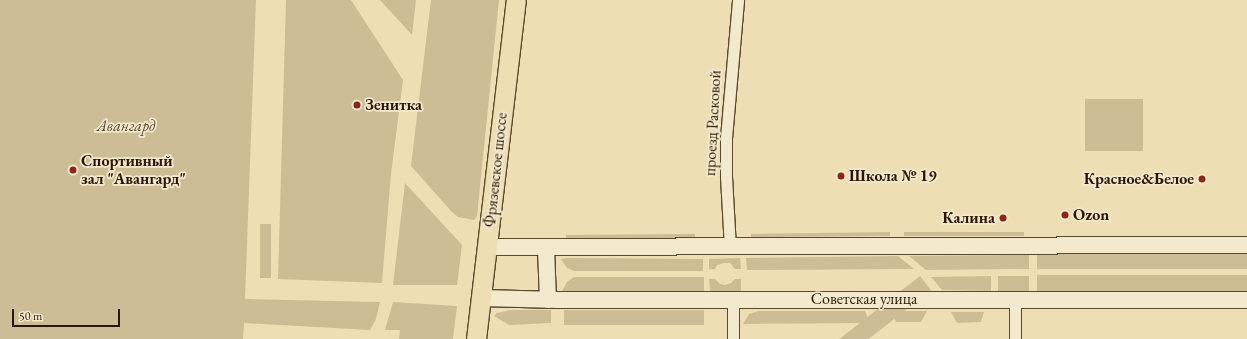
<!DOCTYPE html>
<html>
<head>
<meta charset="utf-8">
<style>
  body { margin:0 }
  #map { position:relative; width:1247px; height:339px; overflow:hidden; background:#eddfb3; font-family:"EB Garamond",serif }
  div>[style] { position:absolute }
  .green>* { inset:0; background:#ccbd95; transform-origin:0 0 }
  .roads { filter:drop-shadow(1px 0 #5c482e) drop-shadow(-1px 0 #5c482e) drop-shadow(0 1px #5c482e) drop-shadow(0 -1px #5c482e) }
  .minor>* { height:11px; margin:-5.5px; padding:0 5.5px; transform-origin:5.5px; border-radius:5.5px; background:#f3eace }
  .secondary>* { height:16px; margin:-8px; padding:0 8px; transform-origin:8px; border-radius:8px; background:#f3eace }
  .trunk>* { height:19px; margin:-9.5px; padding:0 9.5px; transform-origin:9.5px; border-radius:9.5px; background:#eddfb3 }
  .dots>* { width:11px; height:11px; translate:-50% -50%; box-sizing:border-box; border:2px solid #f3eace; border-radius:50% }
  span { translate:-50% -50%; white-space:nowrap; text-align:center; line-height:1.15; -webkit-text-stroke:3.5px #f3eace; paint-order:stroke }
  .poi-label { font-size:16px; color:#2c1502; font-weight:700 }
  .left { translate:0 -50%; text-align:left }
  .right { translate:-100% -50%; text-align:right }
  .street-label { font-size:16px; color:#2c1502 }
  .park-label { font-size:16px; color:#5c472e; font-style:italic }
  .scale { position:absolute; left:12px; top:309px; width:108px; height:18px; box-sizing:border-box; border:2px solid #2c1502; border-top:0; padding-left:5px; font-size:12px; line-height:14px; white-space:nowrap; color:#2c1502; -webkit-text-stroke:3px #f3eace; paint-order:stroke }
</style>
</head>
<body>
<div id="map">
  <div class="green">
    <i style="clip-path:polygon(0 0,256px 0,245px 299px,380px 302px,376px 319px,370px 330px,244px 323px,243px 339px,0 339px)"></i>
    <i style="clip-path:polygon(286px 0,351px 0,403px 80px,391px 174px,382px 283px,278px 279px)"></i>
    <i style="clip-path:polygon(380px 0,416px 0,412px 35px)"></i>
    <i style="clip-path:polygon(431px 0,499px 0,477px 216px,474px 220px,458px 217px,451px 211px,411px 166px)"></i>
    <i style="left:1143px;top:99px;width:52px;height:58px;rotate:90deg"></i>
    <i style="clip-path:polygon(405px 183px,462px 245px,457px 285px,393px 285px)"></i>
    <i style="left:260px;top:224px;width:11px;height:54px"></i>
    <i style="clip-path:polygon(890px 232px,890px 236px,751px 237px,751px 234px)"></i>
    <i style="left:904px;top:232px;width:120px;height:4px"></i>
    <i style="clip-path:polygon(695px 234px,695px 240px,566px 242px,566px 235px)"></i>
    <i style="left:1247px;top:253px;width:16px;height:210px;rotate:90deg"></i>
    <i style="clip-path:polygon(1029px 255px,1029px 269px,926px 270px,909px 256px)"></i>
    <i style="clip-path:polygon(898px 256px,914px 269px,747px 270px,746px 258px)"></i>
    <i style="clip-path:polygon(568px 258px,703px 259px,703px 271px,574px 271px,567px 268px,561px 259px)"></i>
    <i style="clip-path:polygon(740px 258px,741px 269px,735px 269px,730px 263px,725px 263px,717px 265px,715px 269px,709px 269px,709px 259px)"></i>
    <i style="left:1247px;top:275px;width:16px;height:210px;rotate:90deg"></i>
    <i style="left:920px;top:276px;width:18px;height:173px;rotate:52deg"></i>
    <i style="clip-path:polygon(991px 276px,991px 291px,942px 290px,931px 277px)"></i>
    <i style="left:998px;top:276px;width:31px;height:15px"></i>
    <i style="clip-path:polygon(574px 277px,704px 277px,704px 291px,568px 292px,562px 291px,567px 282px)"></i>
    <i style="clip-path:polygon(709px 279px,715px 279px,720px 284px,725px 285px,731px 283px,735px 279px,741px 279px,741px 291px,710px 291px)"></i>
    <i style="clip-path:polygon(393px 302px,457px 306px,453px 339px,399px 339px,400px 330px,385px 330px)"></i>
    <i style="clip-path:polygon(510px 310px,551px 310px,551px 323px,509px 325px,494px 316px,497px 313px)"></i>
    <i style="left:564px;top:310px;width:140px;height:15px"></i>
    <i style="clip-path:polygon(758px 311px,865px 311px,870px 323px,743px 324px,749px 314px)"></i>
    <i style="clip-path:polygon(892px 311px,927px 311px,921px 322px,896px 322px)"></i>
    <i style="clip-path:polygon(951px 312px,984px 312px,981px 322px,957px 323px)"></i>
  </div>
  <div class="roads">
    <div class="minor">
      <i style="left:730px;top:248px;width:71px;rotate:-93.2deg"></i>
      <i style="left:726px;top:177px;width:39px;rotate:-90deg"></i>
      <i style="left:726px;top:138px;width:139px;rotate:-85deg"></i>
      <i style="left:733px;top:339px;width:39px;rotate:-90deg"></i>
      <i style="left:1015px;top:339px;width:41px;rotate:-90deg"></i>
    </div>
    <div class="secondary">
      <i style="left:488px;top:247px;width:759px;rotate:-0.15deg"></i>
      <i style="left:546px;top:248px;width:52px;rotate:87.8deg"></i>
      <i style="left:481px;top:298px;width:78px;rotate:1.5deg"></i>
      <i style="left:559px;top:300px;width:688px"></i>
    </div>
    <div class="trunk">
      <i style="left:476px;top:339px;width:341px;rotate:-83.3deg"></i>
    </div>
  </div>
  <div class="dots">
    <i style="left:357px;top:105px;background:#8f2418"></i>
    <i style="left:73px;top:170px;background:#8f2418"></i>
    <i style="left:841px;top:176px;background:#8f2418"></i>
    <i style="left:1202px;top:179px;background:#8f2418"></i>
    <i style="left:1065px;top:215px;background:#8f2418"></i>
    <i style="left:1003px;top:218px;background:#8f2418"></i>
  </div>
  <div class="poi-label">
    <span class="left" style="left:365px;top:105px">Зенитка</span>
    <span class="left" style="left:81px;top:170px">Спортивный<br>зал "Авангард"</span>
    <span class="left" style="left:849px;top:176px">Школа № 19</span>
    <span class="right" style="left:1194px;top:179px">Красное&amp;Белое</span>
    <span class="left" style="left:1073px;top:215px">Ozon</span>
    <span class="right" style="left:995px;top:218px">Калина</span>
  </div>
  <div class="street-label">
    <span style="left:713px;top:123px;rotate:-87deg">проезд Расковой</span>
    <span style="left:496px;top:170px;rotate:-84deg">Фрязевское шоссе</span>
    <span style="left:864px;top:299px">Советская улица</span>
  </div>
  <div class="park-label">
    <span style="left:126px;top:126px">Авангард</span>
  </div>
  <div class="scale">50 m</div>
</div>
</body>
</html>
